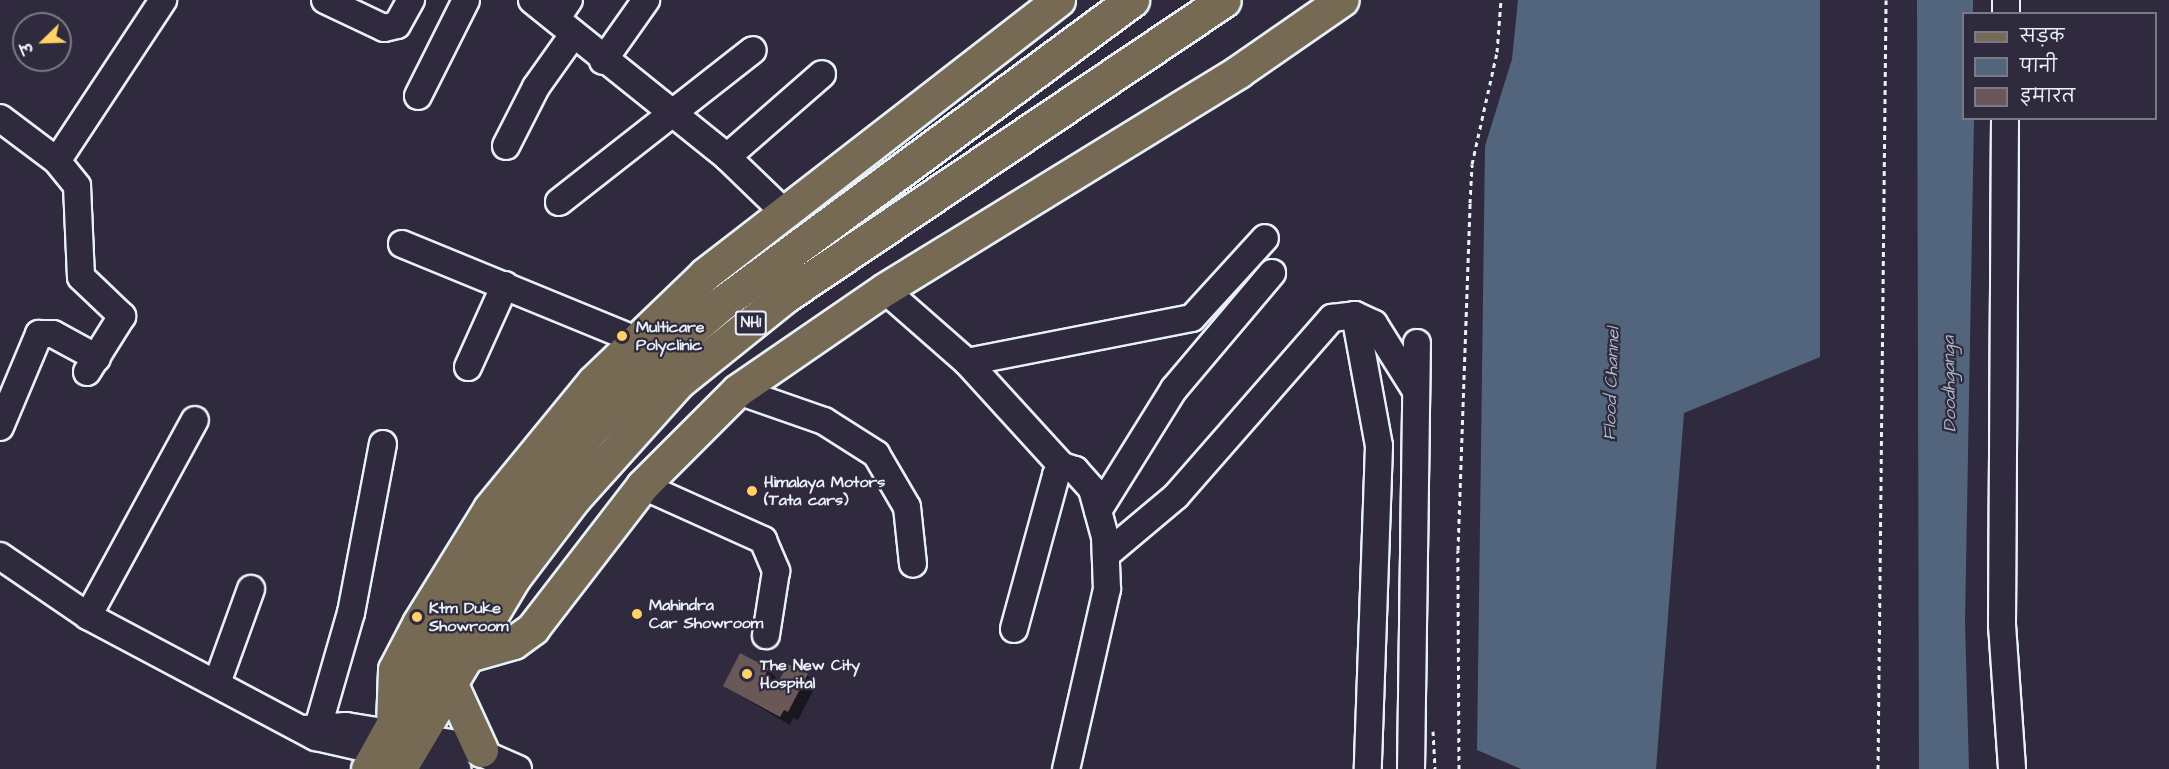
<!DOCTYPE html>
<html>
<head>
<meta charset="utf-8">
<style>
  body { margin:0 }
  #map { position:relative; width:2169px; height:769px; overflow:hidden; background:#2f2a3d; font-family:"Architects Daughter","Playpen Sans Deva",sans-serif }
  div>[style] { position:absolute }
  .water>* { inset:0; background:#52657d }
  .shadow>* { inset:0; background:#0007 }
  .building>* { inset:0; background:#695857 }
  .path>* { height:3px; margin-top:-1.5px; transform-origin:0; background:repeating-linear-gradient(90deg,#e8f1f8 0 4.5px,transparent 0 9px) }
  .roads { filter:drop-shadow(2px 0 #e8f1f8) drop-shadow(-2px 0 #e8f1f8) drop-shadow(0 2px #e8f1f8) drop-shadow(0 -2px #e8f1f8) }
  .minor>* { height:26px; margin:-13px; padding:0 13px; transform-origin:13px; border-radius:13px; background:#2f2a3d }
  .major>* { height:32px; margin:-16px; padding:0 16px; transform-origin:16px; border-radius:16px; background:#766a54 }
  .highway>* { height:33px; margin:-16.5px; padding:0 16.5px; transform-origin:16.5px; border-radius:16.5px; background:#766a54 }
  .dots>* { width:16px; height:16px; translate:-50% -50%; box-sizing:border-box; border:3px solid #2f2a3d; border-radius:50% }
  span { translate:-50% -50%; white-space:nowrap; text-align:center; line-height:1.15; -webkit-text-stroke:4.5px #2f2a3d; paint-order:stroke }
  .shield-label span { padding:2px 4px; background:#2f2a3d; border:2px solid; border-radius:4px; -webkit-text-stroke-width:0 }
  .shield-label { font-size:15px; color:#e8f1f8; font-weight:700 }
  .poi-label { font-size:16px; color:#e8f1f8; font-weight:700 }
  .left { translate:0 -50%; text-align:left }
  .water-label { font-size:18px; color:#acb9c7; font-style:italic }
  .legend { position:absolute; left:1962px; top:12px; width:195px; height:108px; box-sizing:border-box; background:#2f2a3d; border:2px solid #797a88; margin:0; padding:8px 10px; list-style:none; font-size:18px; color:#e8f1f8 }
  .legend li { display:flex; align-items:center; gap:12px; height:30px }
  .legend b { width:30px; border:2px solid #797a88 }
  .north { position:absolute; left:12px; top:12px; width:60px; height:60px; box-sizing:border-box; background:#2f2a3d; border:2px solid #797a88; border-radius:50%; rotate:247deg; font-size:16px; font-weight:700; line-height:24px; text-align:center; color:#e8f1f8 }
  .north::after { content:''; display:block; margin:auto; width:21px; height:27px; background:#ffd166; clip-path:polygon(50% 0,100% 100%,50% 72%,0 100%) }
</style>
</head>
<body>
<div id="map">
  <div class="water">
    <i style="clip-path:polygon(1518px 0,1820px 0,1820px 357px,1684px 413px,1656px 769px,1521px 769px,1477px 750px,1485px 146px,1512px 59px)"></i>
    <i style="clip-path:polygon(1917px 0,1973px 0,1973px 13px,1964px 14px,1964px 118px,1974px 119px,1965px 623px,1969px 769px,1919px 769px)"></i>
  </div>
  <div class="shadow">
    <i style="clip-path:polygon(768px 669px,777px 679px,775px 692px,807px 675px,816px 685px,798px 720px,793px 718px,790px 725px,724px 686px)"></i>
  </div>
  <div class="building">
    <i style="clip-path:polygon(740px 653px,769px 668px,761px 683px,774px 690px,788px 664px,808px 674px,788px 712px,784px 710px,780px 717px,723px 686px)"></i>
  </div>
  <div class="path">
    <i style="left:1433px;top:731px;width:38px;rotate:87deg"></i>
    <i style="left:1459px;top:769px;width:219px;rotate:-90.3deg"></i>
    <i style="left:1458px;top:550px;width:347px;rotate:-88deg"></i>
    <i style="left:1470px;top:203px;width:39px;rotate:-87deg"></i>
    <i style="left:1472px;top:164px;width:115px;rotate:-77.4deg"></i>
    <i style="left:1497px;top:52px;width:52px;rotate:-85.6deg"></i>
    <i style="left:1878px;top:769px;width:769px;rotate:-89.4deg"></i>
  </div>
  <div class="roads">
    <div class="minor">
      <i style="left:325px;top:0;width:65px;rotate:25.4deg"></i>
      <i style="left:384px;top:28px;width:13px;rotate:-13deg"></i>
      <i style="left:397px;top:25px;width:29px;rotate:-61deg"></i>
      <i style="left:532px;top:0;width:250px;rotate:38.8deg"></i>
      <i style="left:727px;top:157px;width:79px;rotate:44deg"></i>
      <i style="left:2006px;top:14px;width:14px;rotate:-90deg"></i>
      <i style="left:556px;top:19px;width:23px;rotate:-56deg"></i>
      <i style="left:603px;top:61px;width:75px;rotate:-54.8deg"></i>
      <i style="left:418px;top:96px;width:107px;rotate:-63.4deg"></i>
      <i style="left:0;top:118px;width:71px;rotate:37deg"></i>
      <i style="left:57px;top:161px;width:32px;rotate:51deg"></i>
      <i style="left:77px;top:186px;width:91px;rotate:87.5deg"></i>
      <i style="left:81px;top:277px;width:57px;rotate:43.6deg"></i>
      <i style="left:122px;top:316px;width:66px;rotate:122deg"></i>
      <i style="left:2005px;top:118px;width:507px;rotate:90.34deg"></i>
      <i style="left:2002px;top:625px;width:144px;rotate:86deg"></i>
      <i style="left:506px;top:146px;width:66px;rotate:-63deg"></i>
      <i style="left:536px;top:87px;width:64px;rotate:-54.6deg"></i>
      <i style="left:727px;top:157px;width:126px;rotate:-41.1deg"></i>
      <i style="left:57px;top:161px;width:193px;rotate:-56.6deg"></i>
      <i style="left:559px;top:202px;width:246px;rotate:-38.1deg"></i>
      <i style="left:402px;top:244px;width:251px;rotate:22.3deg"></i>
      <i style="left:885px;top:290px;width:109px;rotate:41.3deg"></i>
      <i style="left:967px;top:362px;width:141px;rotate:47.6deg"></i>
      <i style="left:1355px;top:315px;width:133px;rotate:79.6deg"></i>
      <i style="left:1379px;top:446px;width:323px;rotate:92deg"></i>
      <i style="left:967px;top:362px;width:229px;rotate:-11.1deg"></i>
      <i style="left:1192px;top:318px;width:108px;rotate:-47.6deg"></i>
      <i style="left:468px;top:367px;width:90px;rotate:-65.7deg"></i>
      <i style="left:738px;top:391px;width:91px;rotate:19.2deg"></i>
      <i style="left:824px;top:421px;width:62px;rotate:32.4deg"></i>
      <i style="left:876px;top:454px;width:61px;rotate:59.7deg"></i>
      <i style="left:907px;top:507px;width:57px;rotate:84deg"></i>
      <i style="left:0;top:427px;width:101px;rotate:-67.2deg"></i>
      <i style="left:39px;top:334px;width:14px"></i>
      <i style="left:53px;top:334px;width:50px;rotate:28.6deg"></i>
      <i style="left:643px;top:486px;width:132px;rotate:24.2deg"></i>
      <i style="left:763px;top:540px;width:34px;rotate:67deg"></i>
      <i style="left:776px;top:571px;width:65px;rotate:98.9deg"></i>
      <i style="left:1098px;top:511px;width:144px;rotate:-58.1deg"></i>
      <i style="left:1174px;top:389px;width:152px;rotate:-49.8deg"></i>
      <i style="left:1107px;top:554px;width:90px;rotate:-40deg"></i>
      <i style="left:1176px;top:496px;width:237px;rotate:-48.8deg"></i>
      <i style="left:1332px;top:318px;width:23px;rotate:-7deg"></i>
      <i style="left:1355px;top:315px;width:21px;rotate:25deg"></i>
      <i style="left:1374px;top:324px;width:79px;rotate:57.9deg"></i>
      <i style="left:0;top:556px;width:107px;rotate:34.3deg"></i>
      <i style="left:88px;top:616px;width:258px;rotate:28deg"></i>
      <i style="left:316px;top:737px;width:145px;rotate:12.8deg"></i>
      <i style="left:88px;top:616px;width:223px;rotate:-61.4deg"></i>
      <i style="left:1014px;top:629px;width:160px;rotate:-74.7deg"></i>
      <i style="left:1056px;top:475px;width:11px;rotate:-56deg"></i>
      <i style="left:1062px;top:466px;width:14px;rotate:17deg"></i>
      <i style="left:1075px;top:470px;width:25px;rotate:48deg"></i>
      <i style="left:1092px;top:489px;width:50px;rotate:74.8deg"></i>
      <i style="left:1105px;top:537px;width:52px;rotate:87.8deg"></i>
      <i style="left:1107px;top:589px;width:185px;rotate:102.8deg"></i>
      <i style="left:217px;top:683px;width:100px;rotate:-70.1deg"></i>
      <i style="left:318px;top:727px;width:119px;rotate:-73.9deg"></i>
      <i style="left:351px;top:613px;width:172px;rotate:-79.3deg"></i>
      <i style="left:304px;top:729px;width:42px;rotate:-4.1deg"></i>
      <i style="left:346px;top:726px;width:119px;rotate:9.2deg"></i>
      <i style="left:463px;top:745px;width:60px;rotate:23.6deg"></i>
      <i style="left:1411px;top:769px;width:426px;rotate:-89.2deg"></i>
    </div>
    <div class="major">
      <i style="left:462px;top:658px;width:54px;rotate:-16.1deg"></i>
      <i style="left:514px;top:643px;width:24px;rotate:-36deg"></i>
      <i style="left:533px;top:629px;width:180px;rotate:-52.4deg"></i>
      <i style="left:643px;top:486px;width:134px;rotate:-45deg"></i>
      <i style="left:738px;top:391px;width:178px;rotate:-34.5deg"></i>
      <i style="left:885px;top:290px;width:416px;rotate:-31.6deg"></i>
      <i style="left:1239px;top:72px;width:126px;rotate:-34.7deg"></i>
      <i style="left:393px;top:725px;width:55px;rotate:-87.9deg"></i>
      <i style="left:395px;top:670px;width:52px;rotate:-62.4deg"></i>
      <i style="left:419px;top:624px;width:135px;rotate:-58.3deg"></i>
      <i style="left:490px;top:509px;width:164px;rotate:-50.7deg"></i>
      <i style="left:594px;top:382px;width:154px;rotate:-43.9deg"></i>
      <i style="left:705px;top:275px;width:448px;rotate:-37.8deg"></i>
    </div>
    <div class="highway">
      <i style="left:449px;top:680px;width:77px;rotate:65.4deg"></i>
      <i style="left:368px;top:769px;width:144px;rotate:-60.9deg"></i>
      <i style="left:438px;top:643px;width:157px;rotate:-56.4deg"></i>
      <i style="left:525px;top:512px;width:100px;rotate:-51.5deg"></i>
      <i style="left:587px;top:434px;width:105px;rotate:-46.9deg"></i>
      <i style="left:659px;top:357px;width:83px;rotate:-40.6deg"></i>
      <i style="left:722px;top:303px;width:510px;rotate:-36.47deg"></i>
      <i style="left:399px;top:769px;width:224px;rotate:-59.1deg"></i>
      <i style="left:514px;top:577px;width:99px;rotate:-52.8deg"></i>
      <i style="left:574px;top:498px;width:156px;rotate:-48.1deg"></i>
      <i style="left:678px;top:382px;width:137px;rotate:-38.8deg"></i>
      <i style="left:785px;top:296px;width:529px;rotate:-33.99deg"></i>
    </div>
  </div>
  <div class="dots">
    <i style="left:622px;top:336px;background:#ffd166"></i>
    <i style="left:752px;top:491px;background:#ffd166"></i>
    <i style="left:637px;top:614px;background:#ffd166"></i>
    <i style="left:417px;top:617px;background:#ffd166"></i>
    <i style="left:747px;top:674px;background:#ffd166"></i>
  </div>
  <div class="shield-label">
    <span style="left:751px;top:323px">NH1</span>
  </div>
  <div class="poi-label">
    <span class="left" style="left:636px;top:336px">Multicare<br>Polyclinic</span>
    <span class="left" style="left:764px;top:491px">Himalaya Motors<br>(Tata cars)</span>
    <span class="left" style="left:649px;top:614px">Mahindra<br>Car Showroom</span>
    <span class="left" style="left:429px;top:617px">Ktm Duke<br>Showroom</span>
    <span class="left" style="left:760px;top:674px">The New City<br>Hospital</span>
  </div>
  <div class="water-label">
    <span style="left:1612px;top:384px;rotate:-88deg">Flood Channel</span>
    <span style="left:1950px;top:384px;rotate:-91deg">Doodhganga</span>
  </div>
  <ul class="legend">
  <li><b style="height:8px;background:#766a54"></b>सड़क</li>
  <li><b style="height:16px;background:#52657d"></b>पानी</li>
  <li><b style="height:16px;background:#695857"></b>इमारत</li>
  </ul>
  <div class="north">उ</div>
</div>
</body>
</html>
